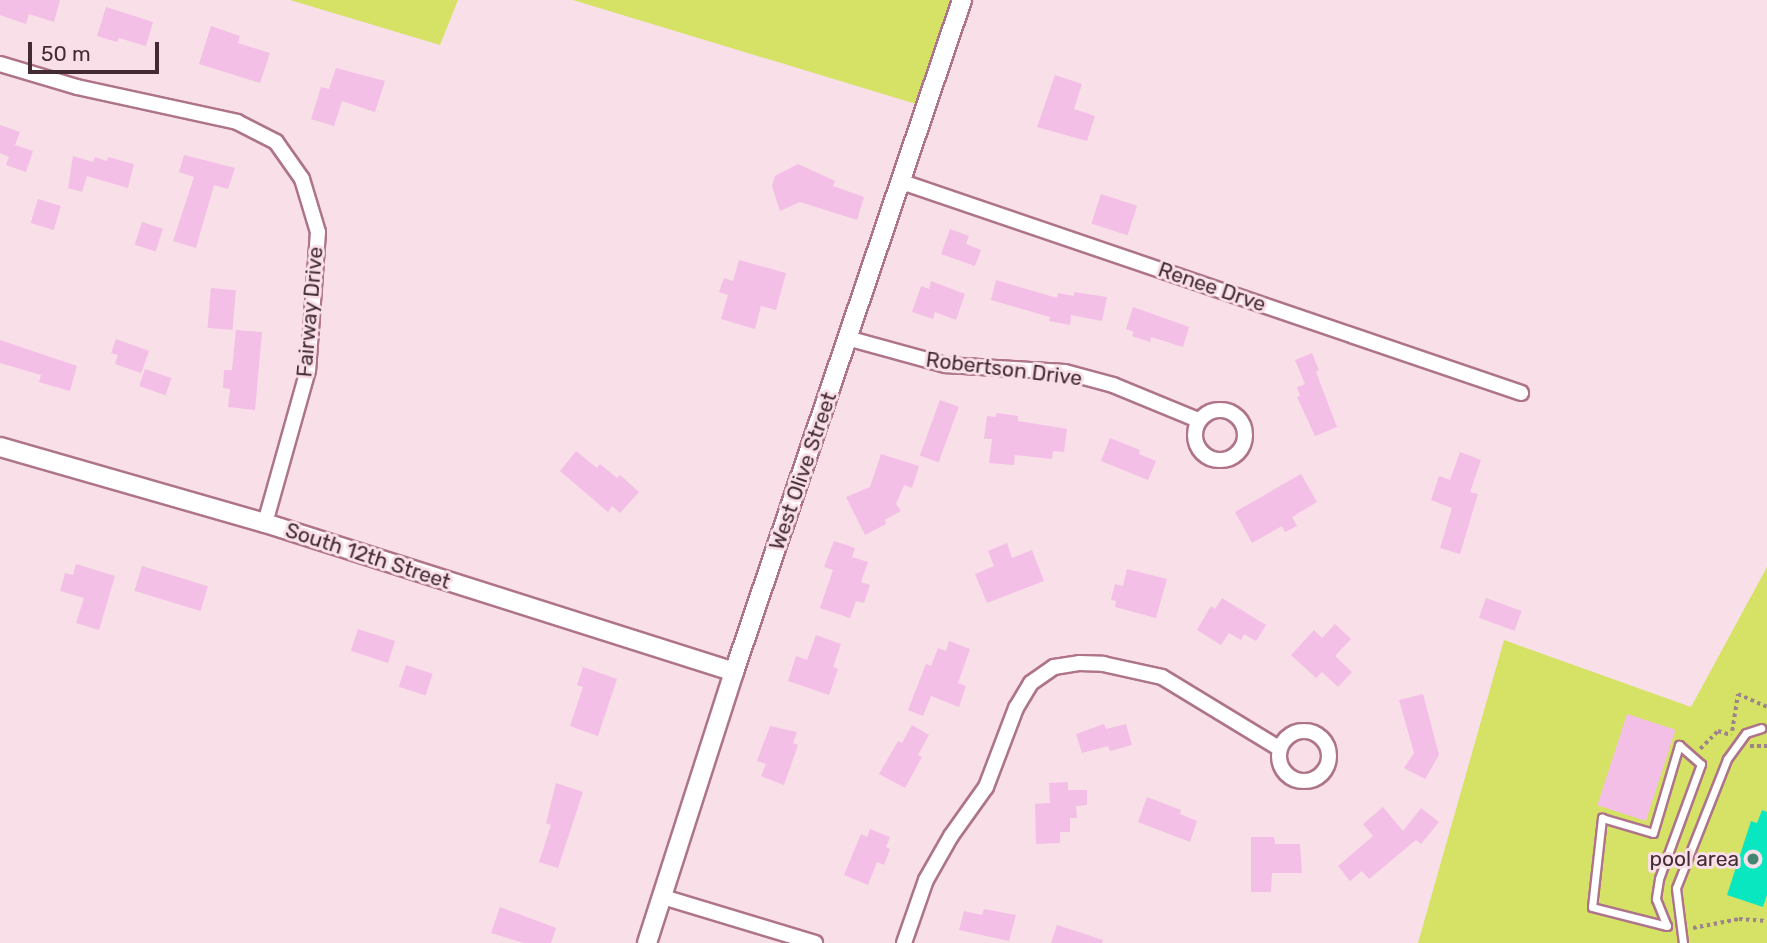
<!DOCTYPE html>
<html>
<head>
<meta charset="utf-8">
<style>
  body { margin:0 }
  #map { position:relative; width:1767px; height:943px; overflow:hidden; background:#f9dfe8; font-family:Rubik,sans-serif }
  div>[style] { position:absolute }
  .green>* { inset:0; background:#d5e266 }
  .water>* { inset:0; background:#09e7c1 }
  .building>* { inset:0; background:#f3bfe6; transform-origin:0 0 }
  .path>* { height:3.5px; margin-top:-1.75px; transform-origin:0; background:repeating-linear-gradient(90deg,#9c838c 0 3.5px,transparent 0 7px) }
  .roads { filter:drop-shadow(2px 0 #ae748a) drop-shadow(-2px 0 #ae748a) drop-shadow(0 2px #ae748a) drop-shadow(0 -2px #ae748a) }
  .service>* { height:7px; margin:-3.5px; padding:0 3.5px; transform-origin:3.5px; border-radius:3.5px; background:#fff }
  .minor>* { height:14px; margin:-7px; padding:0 7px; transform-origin:7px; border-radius:7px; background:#fff }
  .minor>.ring { margin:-7px; padding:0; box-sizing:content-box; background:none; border:14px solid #fff; border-radius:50% }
  .tertiary>* { height:18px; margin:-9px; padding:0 9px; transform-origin:9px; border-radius:9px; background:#fff }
  .dots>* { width:19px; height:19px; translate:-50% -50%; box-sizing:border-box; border:4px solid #f9dfe8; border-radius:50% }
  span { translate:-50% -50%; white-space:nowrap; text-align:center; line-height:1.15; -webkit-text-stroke:6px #f9dfe8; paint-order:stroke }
  .street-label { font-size:21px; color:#432b34 }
  .poi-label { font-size:21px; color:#432b34 }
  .right { translate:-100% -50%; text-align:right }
  .scale { position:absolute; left:28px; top:42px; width:131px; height:32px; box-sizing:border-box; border:4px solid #432b34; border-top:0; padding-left:9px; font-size:21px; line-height:24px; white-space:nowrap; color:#432b34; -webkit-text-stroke:5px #f9dfe8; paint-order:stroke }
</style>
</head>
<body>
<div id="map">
  <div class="green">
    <i style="clip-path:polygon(290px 0,458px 0,440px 45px)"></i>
    <i style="clip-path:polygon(573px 0,962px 0,926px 107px)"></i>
    <i style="clip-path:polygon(1767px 567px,1767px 943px,1418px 943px,1504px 640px,1691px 707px)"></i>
  </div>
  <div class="water">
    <i style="clip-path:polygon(1762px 810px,1767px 812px,1767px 895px,1763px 907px,1727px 895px,1751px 821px,1757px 823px)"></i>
  </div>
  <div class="building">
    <i style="clip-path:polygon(0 0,60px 0,54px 22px,29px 14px,26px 24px,0 15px)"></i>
    <i style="clip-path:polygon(106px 7px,153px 22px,146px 46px,119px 38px,117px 42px,97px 36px)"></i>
    <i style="clip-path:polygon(211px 26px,240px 36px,238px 43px,270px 53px,260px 83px,199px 64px)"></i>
    <i style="clip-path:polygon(336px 68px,385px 81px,375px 112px,342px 101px,334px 126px,311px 119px,321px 87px,329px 89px)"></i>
    <i style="clip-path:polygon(1055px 75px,1082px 84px,1074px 109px,1095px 116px,1087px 141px,1037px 127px)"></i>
    <i style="clip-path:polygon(0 125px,20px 132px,15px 145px,33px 151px,26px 172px,6px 165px,9px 157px,0 153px)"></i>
    <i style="clip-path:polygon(184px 155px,235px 168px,228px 189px,214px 185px,196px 248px,173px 241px,194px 177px,179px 172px)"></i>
    <i style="clip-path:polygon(73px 156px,93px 162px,95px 157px,107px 161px,108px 157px,134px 164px,128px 188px,87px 176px,82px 192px,68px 188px)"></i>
    <i style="clip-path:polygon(798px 164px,835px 181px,833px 186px,864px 197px,857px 220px,800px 202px,780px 211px,772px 186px,775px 176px)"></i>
    <i style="left:1101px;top:194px;width:38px;height:31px;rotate:18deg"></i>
    <i style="left:38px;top:199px;width:24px;height:25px;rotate:17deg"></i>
    <i style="left:142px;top:222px;width:22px;height:24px;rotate:18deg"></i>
    <i style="clip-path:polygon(950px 229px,969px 236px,966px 244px,981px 250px,975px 266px,941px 254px)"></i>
    <i style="clip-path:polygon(739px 260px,786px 273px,776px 310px,761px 306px,755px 329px,721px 319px,728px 295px,719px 292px,724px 278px,733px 281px)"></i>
    <i style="clip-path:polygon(996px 280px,1057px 298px,1058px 293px,1074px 296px,1074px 292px,1107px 297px,1102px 321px,1071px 315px,1070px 325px,1049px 321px,1050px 317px,991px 300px)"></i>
    <i style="clip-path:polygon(931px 281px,965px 294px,956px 320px,935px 312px,933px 319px,912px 312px,921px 286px,929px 289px)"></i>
    <i style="left:211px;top:288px;width:25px;height:40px;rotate:5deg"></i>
    <i style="clip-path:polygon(1133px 307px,1189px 327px,1183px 347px,1151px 337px,1150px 342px,1132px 336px,1134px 332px,1126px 329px)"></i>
    <i style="clip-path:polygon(236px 330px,262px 332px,255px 410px,228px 407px,230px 389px,223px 388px,224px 370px,232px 370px)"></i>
    <i style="clip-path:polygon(116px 339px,149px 351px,141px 373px,115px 364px,118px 355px,111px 353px)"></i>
    <i style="clip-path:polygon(0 340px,77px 366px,70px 391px,39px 382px,41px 375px,0 363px)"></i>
    <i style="clip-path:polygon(1312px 353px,1319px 370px,1316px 372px,1337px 427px,1315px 436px,1297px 397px,1300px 396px,1297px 387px,1305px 384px,1295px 360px)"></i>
    <i style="left:145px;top:369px;width:28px;height:18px;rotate:19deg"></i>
    <i style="left:940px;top:400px;width:20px;height:59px;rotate:20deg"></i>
    <i style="clip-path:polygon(996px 413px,1018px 416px,1018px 421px,1067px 429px,1064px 452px,1053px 451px,1052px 459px,1015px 455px,1014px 465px,989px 463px,992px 439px,984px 439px,987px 416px,996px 417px)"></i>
    <i style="clip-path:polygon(1110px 438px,1140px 450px,1139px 454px,1156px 461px,1148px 480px,1101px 461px)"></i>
    <i style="clip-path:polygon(576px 451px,597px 468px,600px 464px,617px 478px,620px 475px,639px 492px,620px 513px,612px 506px,608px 512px,560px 471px)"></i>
    <i style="clip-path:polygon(1460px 452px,1481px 460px,1470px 492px,1478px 494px,1460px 554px,1440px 548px,1452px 508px,1431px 500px,1439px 476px,1450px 480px)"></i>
    <i style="clip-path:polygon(881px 454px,919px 466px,912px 488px,904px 485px,896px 504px,901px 511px,885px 520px,886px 524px,865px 535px,846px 497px,870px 487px)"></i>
    <i style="clip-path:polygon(1301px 474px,1317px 502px,1292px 517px,1297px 526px,1285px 532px,1282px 526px,1252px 543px,1235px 512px)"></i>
    <i style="clip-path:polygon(834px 541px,855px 548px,852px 557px,868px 562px,861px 582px,870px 585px,864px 603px,856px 601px,850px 618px,820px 608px,833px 570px,824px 567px)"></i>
    <i style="clip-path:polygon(1007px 543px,1012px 558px,1032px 550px,1044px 581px,987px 603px,975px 574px,994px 566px,988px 551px)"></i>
    <i style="clip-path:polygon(76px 564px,115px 576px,99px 630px,76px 623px,84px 598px,60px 591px,65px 573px,73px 575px)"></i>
    <i style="left:142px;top:566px;width:69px;height:26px;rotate:17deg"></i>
    <i style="clip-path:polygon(1127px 569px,1167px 579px,1156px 618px,1115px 607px,1116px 601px,1111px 600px,1115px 584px,1123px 586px)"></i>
    <i style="clip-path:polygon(1222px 598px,1266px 625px,1256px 641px,1244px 634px,1241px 640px,1229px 633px,1221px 645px,1197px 630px,1211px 606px,1215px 609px)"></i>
    <i style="left:1486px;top:598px;width:38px;height:21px;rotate:20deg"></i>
    <i style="clip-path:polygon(1335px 624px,1351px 639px,1335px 656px,1352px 672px,1338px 687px,1322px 672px,1316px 678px,1291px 655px,1314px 630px,1322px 638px)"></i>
    <i style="left:358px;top:629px;width:39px;height:23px;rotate:18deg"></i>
    <i style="clip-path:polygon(816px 635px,841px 644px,833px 667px,838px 669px,829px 695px,788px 681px,796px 656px,807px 660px)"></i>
    <i style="clip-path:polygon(949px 641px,970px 649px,958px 683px,966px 686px,959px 707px,931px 696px,923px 716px,908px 710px,926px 664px,931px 666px,938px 648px,946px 651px)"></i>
    <i style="left:406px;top:665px;width:28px;height:23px;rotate:18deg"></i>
    <i style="clip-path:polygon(583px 667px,617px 679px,598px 736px,570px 726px,583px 687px,577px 685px)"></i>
    <i style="clip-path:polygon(1423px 694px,1439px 755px,1425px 779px,1404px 768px,1414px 753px,1399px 700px)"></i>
    <i style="left:1627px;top:714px;width:51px;height:96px;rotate:18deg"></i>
    <i style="clip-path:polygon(1104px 724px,1106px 729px,1126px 724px,1132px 745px,1110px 751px,1108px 746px,1082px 753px,1076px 734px)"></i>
    <i style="clip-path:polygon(912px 725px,929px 735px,918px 755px,922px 757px,905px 788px,879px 774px,898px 741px,902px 743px)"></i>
    <i style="clip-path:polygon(770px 726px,797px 732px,793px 743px,798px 745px,784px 785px,761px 776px,766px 764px,757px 761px)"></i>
    <i style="clip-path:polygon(1068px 782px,1068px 790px,1087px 790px,1087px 805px,1076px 806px,1077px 818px,1070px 818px,1070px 832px,1060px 832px,1060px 843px,1036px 844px,1035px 804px,1050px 803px,1049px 783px)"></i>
    <i style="clip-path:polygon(556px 783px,583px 792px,558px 868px,539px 862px,551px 825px,546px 823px)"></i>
    <i style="clip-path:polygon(1147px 797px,1181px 810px,1180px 814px,1197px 821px,1190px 842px,1138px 822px)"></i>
    <i style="clip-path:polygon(1383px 807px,1403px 831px,1421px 808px,1439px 822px,1421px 844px,1416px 840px,1369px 879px,1362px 871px,1350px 881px,1338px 866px,1373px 836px,1363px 824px)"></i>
    <i style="clip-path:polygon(870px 829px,890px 837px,886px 847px,890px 849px,884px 865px,877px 862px,868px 885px,844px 875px,861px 834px,867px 837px)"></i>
    <i style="clip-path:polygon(1251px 837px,1274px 837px,1275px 844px,1300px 844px,1302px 873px,1272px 873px,1271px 892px,1251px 892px)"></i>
    <i style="clip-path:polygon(500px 907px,556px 928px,551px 943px,524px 943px,491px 933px)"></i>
    <i style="clip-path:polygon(984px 909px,1016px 915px,1009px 941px,959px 930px,964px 911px,982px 915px)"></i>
    <i style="clip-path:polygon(1057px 925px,1103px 940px,1102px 943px,1051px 943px)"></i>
  </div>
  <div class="path">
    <i style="left:1732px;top:731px;width:37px;rotate:-81deg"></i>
    <i style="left:1738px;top:694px;width:32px;rotate:24deg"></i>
    <i style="left:1750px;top:746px;width:17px"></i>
    <i style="left:1700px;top:749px;width:25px;rotate:-45deg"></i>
    <i style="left:1718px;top:731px;width:14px;rotate:17deg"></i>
    <i style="left:1693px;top:928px;width:47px;rotate:-11.1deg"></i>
    <i style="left:1739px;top:919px;width:28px;rotate:4deg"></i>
  </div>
  <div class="roads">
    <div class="service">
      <i style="left:1679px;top:745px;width:29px;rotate:41deg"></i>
      <i style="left:1701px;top:764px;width:122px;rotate:110.1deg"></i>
      <i style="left:1659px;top:879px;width:20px;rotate:99deg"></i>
      <i style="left:1656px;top:899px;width:29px;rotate:68deg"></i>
      <i style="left:1667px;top:926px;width:77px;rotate:-165.8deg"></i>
      <i style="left:1592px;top:907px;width:90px;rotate:-83.6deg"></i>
      <i style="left:1602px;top:818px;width:53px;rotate:16.4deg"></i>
      <i style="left:1653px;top:833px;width:92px;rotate:-73.5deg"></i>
      <i style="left:1683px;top:943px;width:55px;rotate:-97.3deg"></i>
      <i style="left:1676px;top:888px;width:139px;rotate:-68.4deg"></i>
      <i style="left:1727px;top:759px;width:32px;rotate:-54deg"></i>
      <i style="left:1746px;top:733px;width:16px;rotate:-18deg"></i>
    </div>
    <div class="minor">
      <i style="left:0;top:64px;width:80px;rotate:16.6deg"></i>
      <i style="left:77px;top:87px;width:164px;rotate:12.3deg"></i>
      <i style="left:237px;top:122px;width:44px;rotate:27.1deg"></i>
      <i style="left:276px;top:142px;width:45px;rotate:54.9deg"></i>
      <i style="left:302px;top:179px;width:55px;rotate:73.2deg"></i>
      <i style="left:318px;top:232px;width:138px;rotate:94.1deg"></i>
      <i style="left:308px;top:370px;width:159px;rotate:105.7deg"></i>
      <i style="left:902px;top:182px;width:654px;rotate:18.82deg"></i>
      <i style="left:847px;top:338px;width:103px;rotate:15.3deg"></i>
      <i style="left:946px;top:365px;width:119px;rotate:3.4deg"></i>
      <i style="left:1065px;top:372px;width:50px;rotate:15.2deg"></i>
      <i style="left:1113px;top:385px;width:92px;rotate:22.4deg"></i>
      <i class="ring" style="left:1195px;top:410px;width:36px;height:36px"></i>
      <i class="ring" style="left:1279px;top:731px;width:36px;height:36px"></i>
      <i style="left:663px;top:897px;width:159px;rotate:16.8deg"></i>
      <i style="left:904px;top:943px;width:67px;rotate:-70.8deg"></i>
      <i style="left:926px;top:880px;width:51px;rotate:-60.4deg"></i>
      <i style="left:951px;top:836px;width:60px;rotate:-54.5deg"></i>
      <i style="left:986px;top:787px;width:85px;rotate:-69.2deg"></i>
      <i style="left:1016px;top:708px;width:29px;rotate:-59deg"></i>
      <i style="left:1031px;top:683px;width:28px;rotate:-35deg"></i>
      <i style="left:1054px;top:667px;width:25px;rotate:-9deg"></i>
      <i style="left:1079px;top:663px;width:24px;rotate:2deg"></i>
      <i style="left:1103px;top:664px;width:60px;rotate:12.4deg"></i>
      <i style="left:1162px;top:677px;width:137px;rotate:31.3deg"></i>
    </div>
    <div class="tertiary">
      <i style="left:0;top:447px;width:276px;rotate:16deg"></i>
      <i style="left:265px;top:523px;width:492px;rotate:17.6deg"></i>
      <i style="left:647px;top:943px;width:285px;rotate:-72.2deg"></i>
      <i style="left:734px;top:672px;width:710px;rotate:-71.26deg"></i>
    </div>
  </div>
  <div class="dots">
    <i style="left:1753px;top:859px;background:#438473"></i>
  </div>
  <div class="street-label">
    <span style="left:1212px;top:287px;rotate:19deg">Renee Drve</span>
    <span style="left:310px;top:312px;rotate:-85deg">Fairway Drive</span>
    <span style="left:1004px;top:369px;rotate:7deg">Robertson Drive</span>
    <span style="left:803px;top:471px;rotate:-71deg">West Olive Street</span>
    <span style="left:368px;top:556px;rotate:18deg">South 12th Street</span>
  </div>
  <div class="poi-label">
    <span class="right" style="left:1739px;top:859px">pool area</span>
  </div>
  <div class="scale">50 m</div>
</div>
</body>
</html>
